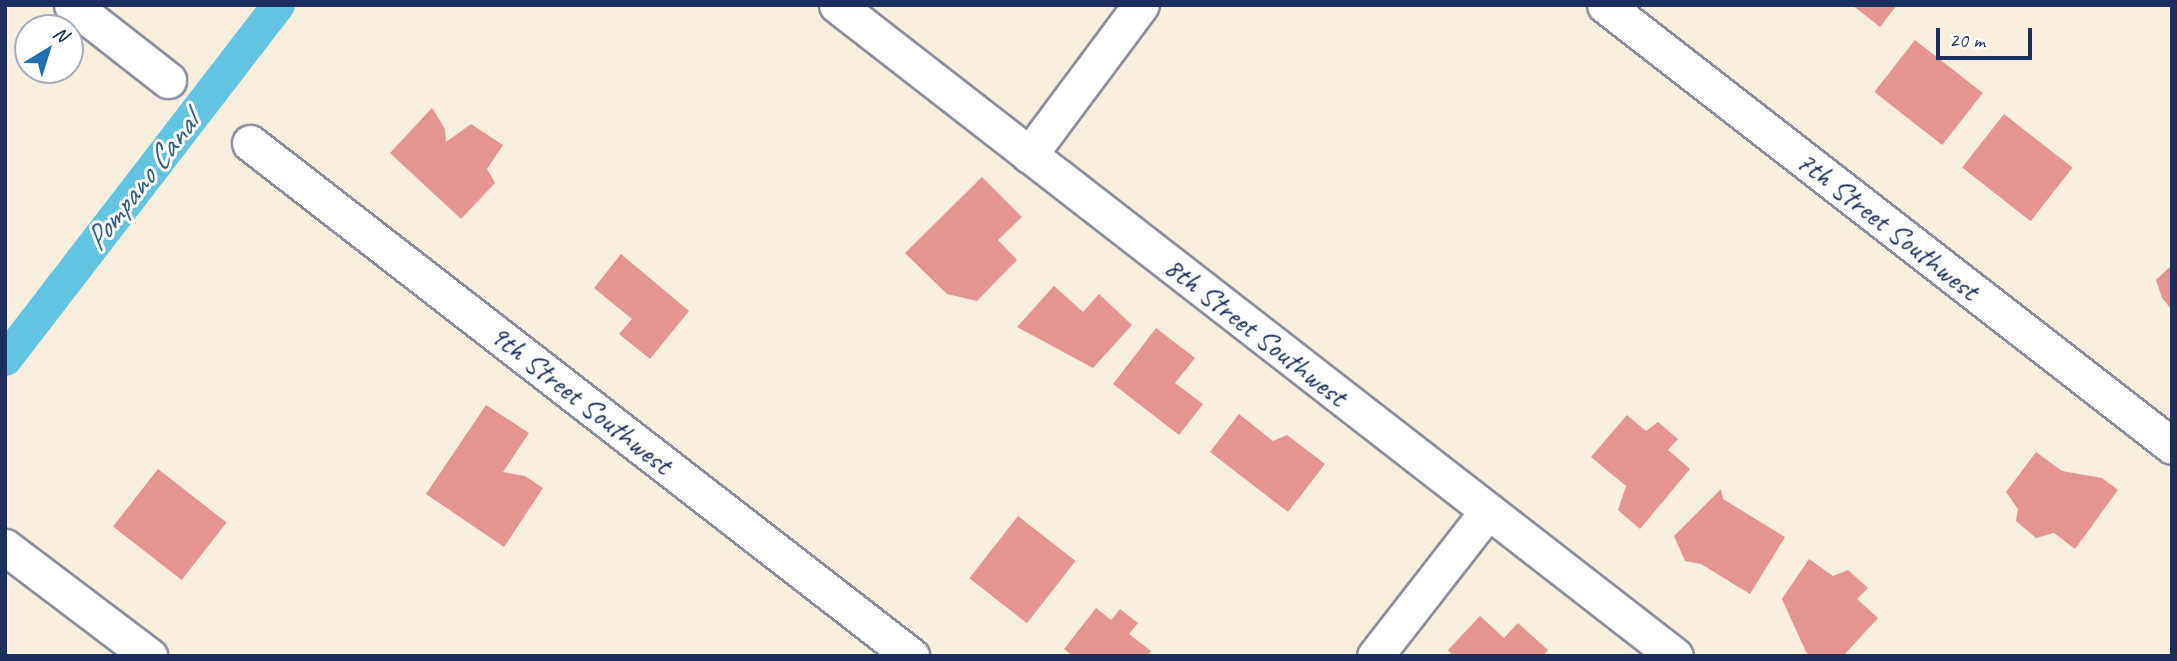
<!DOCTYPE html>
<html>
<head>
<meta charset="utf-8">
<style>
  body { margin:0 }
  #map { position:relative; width:2177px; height:661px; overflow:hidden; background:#f8eedd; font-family:Caveat,sans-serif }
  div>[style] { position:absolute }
  .canal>* { height:33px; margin:-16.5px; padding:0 16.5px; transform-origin:16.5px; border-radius:16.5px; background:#62c4e0 }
  .building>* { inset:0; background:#e5958f; transform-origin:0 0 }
  .roads { filter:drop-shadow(2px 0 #8a8e9e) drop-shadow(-2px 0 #8a8e9e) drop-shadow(0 2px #8a8e9e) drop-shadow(0 -2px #8a8e9e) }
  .minor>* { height:35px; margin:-17.5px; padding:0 17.5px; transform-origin:17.5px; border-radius:17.5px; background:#fff }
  span { translate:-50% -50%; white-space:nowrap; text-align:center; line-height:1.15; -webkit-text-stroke:6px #fff; paint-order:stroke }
  .street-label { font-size:30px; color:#1b2f5e }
  .water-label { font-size:32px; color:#305c85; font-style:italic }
  .frame { position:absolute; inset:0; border:7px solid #1b2f5e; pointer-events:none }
  .north { position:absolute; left:14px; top:14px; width:70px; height:70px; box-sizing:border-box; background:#fff; border:2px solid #a4acbf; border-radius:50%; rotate:38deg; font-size:19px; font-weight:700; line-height:28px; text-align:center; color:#1b2f5e }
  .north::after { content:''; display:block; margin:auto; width:24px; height:32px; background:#1f6fb2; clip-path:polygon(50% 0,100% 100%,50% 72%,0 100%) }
  .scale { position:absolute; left:1936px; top:28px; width:96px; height:32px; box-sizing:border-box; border:4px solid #1b2f5e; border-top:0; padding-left:9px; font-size:21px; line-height:24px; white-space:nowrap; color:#1b2f5e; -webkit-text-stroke:5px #fff; paint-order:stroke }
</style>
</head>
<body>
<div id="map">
  <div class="canal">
    <i style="left:5px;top:359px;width:447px;rotate:-52.4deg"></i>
  </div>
  <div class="building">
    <i style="clip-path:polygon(1852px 5px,1897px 5px,1880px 27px)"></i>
    <i style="left:1915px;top:40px;width:86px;height:66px;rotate:38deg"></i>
    <i style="clip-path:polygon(432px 108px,445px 129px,446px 142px,471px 124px,503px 145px,487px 169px,495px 183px,461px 219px,390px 153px)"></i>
    <i style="left:2004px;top:114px;width:87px;height:68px;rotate:38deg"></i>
    <i style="clip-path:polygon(982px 177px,1022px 217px,998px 240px,1017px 260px,977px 301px,947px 294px,905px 253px)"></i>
    <i style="clip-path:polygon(621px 254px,689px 311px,650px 359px,619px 334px,632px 319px,594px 288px)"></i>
    <i style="clip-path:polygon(2172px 265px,2172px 310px,2162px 298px,2156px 280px)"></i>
    <i style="clip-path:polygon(1054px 286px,1083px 312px,1099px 294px,1132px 325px,1093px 368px,1017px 327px)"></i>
    <i style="clip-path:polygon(1156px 328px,1195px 358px,1175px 383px,1203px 404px,1179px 435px,1113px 384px)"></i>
    <i style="clip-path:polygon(486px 405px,529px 433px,503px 472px,525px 476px,543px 488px,504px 547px,426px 494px)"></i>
    <i style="clip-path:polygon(1239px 414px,1273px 441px,1287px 435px,1325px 464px,1288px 512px,1210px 452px)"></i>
    <i style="clip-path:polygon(1627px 415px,1646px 431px,1658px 422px,1678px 439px,1668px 450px,1690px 469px,1640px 529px,1618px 510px,1626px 486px,1591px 457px)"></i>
    <i style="clip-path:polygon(2036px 452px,2062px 471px,2102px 478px,2118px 490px,2075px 549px,2054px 533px,2036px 538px,2016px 521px,2018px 509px,2006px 492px)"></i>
    <i style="left:158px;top:469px;width:87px;height:73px;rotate:38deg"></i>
    <i style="clip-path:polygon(1721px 489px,1723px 499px,1785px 537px,1750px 594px,1701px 564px,1685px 561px,1674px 536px)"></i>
    <i style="left:1018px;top:516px;width:73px;height:79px;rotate:38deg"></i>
    <i style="clip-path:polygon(1809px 559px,1833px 576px,1848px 570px,1868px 588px,1857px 599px,1878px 618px,1843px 656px,1810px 656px,1806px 652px,1782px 599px)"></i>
    <i style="clip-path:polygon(1096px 608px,1111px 620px,1120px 609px,1138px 623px,1129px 634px,1151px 651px,1148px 656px,1073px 656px,1064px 649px)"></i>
    <i style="clip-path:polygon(1480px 616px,1504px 638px,1518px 623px,1548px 650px,1543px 656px,1453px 656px,1448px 650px)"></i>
  </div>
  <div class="roads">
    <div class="minor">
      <i style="left:72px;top:5px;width:122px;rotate:38deg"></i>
      <i style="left:837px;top:5px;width:1061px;rotate:37.84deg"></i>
      <i style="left:1605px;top:5px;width:718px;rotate:37.87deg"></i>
      <i style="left:250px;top:143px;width:837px;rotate:37.81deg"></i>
      <i style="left:1029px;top:155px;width:187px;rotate:-53.3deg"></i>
      <i style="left:5px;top:547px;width:181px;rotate:37.1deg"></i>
      <i style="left:1375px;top:656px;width:184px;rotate:-52.1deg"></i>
    </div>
  </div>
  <div class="street-label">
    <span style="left:1888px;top:225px;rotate:38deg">7th Street Southwest</span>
    <span style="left:1256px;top:331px;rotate:38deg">8th Street Southwest</span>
    <span style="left:581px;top:399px;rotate:38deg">9th Street Southwest</span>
  </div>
  <div class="water-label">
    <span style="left:142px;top:182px;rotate:-52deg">Pompano Canal</span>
  </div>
  <div class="frame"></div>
  <div class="north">N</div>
  <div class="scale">20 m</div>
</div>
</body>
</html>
